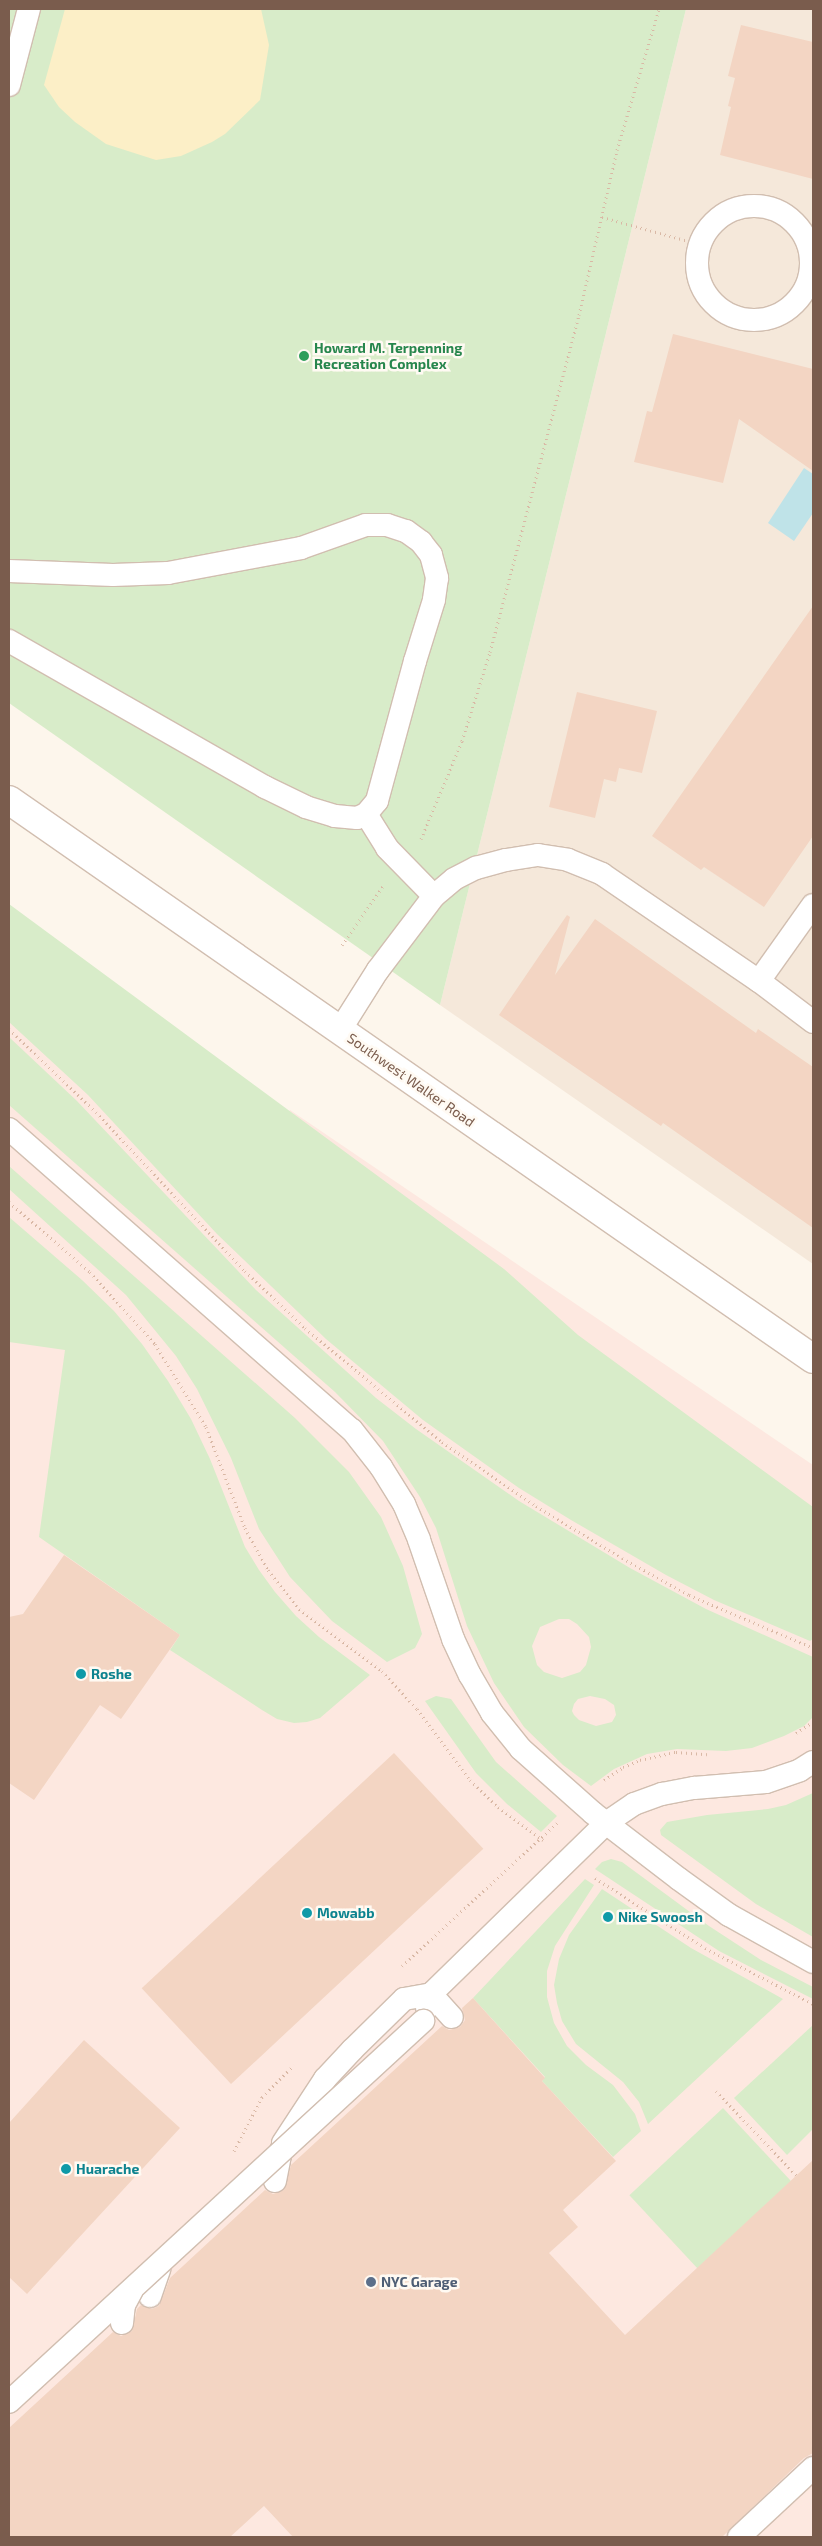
<!DOCTYPE html>
<html>
<head>
<meta charset="utf-8">
<style>
  body { margin:0 }
  #map { position:relative; width:822px; height:2546px; overflow:hidden; background:#fdf6ec; font-family:"Exo 2",sans-serif }
  div>[style] { position:absolute }
  .residential>* { inset:0; background:#f5e8da }
  .commercial>* { inset:0; background:#fde8e0 }
  .green>* { inset:0; background:#d8ecc9; transform-origin:0 0 }
  .sand>* { inset:0; background:#fcefc7 }
  .water>* { inset:0; background:#bfe3e8 }
  .building>* { inset:0; background:#f3d5c3; transform-origin:0 0 }
  .path>* { height:3px; margin-top:-1.5px; transform-origin:0; background:repeating-linear-gradient(90deg,#d9b8a5 0 1px,transparent 0 5px) }
  .roads { filter:drop-shadow(1px 0 #d1beb0) drop-shadow(-1px 0 #d1beb0) drop-shadow(0 1px #d1beb0) drop-shadow(0 -1px #d1beb0) }
  .lane>* { height:22px; margin:-11px; padding:0 11px; transform-origin:11px; border-radius:11px; background:#fff }
  .lane>.ring { margin:-11px; padding:0; box-sizing:content-box; background:none; border:22px solid #fff; border-radius:50% }
  .secondary>* { height:28px; margin:-14px; padding:0 14px; transform-origin:14px; border-radius:14px; background:#fff }
  .bridges { filter:drop-shadow(1px 0 #d1beb0) drop-shadow(-1px 0 #d1beb0) drop-shadow(0 1px #d1beb0) drop-shadow(0 -1px #d1beb0) }
  .lane-bridge>* { height:22px; margin:-11px; padding:0 11px; transform-origin:11px; border-radius:11px; background:#fff }
  .dots>* { width:14px; height:14px; translate:-50% -50%; box-sizing:border-box; border:2px solid #fffaf3; border-radius:50% }
  span { translate:-50% -50%; white-space:nowrap; text-align:center; line-height:1.15; -webkit-text-stroke:5px #fffaf3; paint-order:stroke }
  .leisure-label { font-size:14px; color:#27864d; font-weight:700 }
  .left { translate:0 -50%; text-align:left }
  .street-label { font-size:14px; color:#7a5c4d }
  .culture-label { font-size:14px; color:#0d838f; font-weight:700 }
  .service-label { font-size:14px; color:#4e5e75; font-weight:700 }
  .frame { position:absolute; inset:0; border:10px solid #7a5c4d; pointer-events:none }
</style>
</head>
<body>
<div id="map">
  <div class="residential">
    <i style="clip-path:polygon(686px 9px,813px 9px,813px 1264px,440px 1005px)"></i>
  </div>
  <div class="commercial">
    <i style="clip-path:polygon(9px 912px,287px 1116px,290px 1110px,813px 1465px,813px 2537px,9px 2537px)"></i>
  </div>
  <div class="green">
    <i style="clip-path:polygon(9px 9px,686px 9px,440px 1005px,9px 703px)"></i>
    <i style="clip-path:polygon(9px 904px,504px 1269px,578px 1335px,813px 1507px,813px 1639px,810px 1641px,714px 1600px,666px 1575px,571px 1520px,519px 1488px,423px 1420px,326px 1339px,217px 1234px,88px 1095px,9px 1022px)"></i>
    <i style="clip-path:polygon(evenodd,9px 1037px,77px 1101px,256px 1290px,376px 1398px,416px 1429px,519px 1501px,630px 1568px,706px 1609px,813px 1657px,813px 1717px,804px 1726px,784px 1736px,752px 1748px,726px 1751px,677px 1749px,647px 1754px,614px 1769px,591px 1786px,563px 1765px,524px 1727px,494px 1683px,467px 1626px,436px 1528px,420px 1497px,383px 1441px,335px 1392px,9px 1105px,9px 1037px,559px 1619px,569px 1619px,577px 1624px,589px 1637px,591px 1647px,586px 1665px,580px 1672px,562px 1678px,544px 1672px,537px 1665px,532px 1646px,540px 1627px,559px 1619px,9px 1037px,590px 1696px,605px 1699px,614px 1705px,616px 1715px,612px 1722px,596px 1726px,579px 1720px,574px 1715px,572px 1711px,574px 1704px,578px 1699px,590px 1696px)"></i>
    <i style="clip-path:polygon(9px 1166px,295px 1418px,349px 1472px,381px 1517px,403px 1566px,422px 1634px,415px 1648px,387px 1662px,332px 1621px,290px 1577px,259px 1529px,231px 1458px,197px 1389px,176px 1356px,126px 1295px,9px 1189px)"></i>
    <i style="clip-path:polygon(9px 1217px,82px 1280px,114px 1311px,142px 1344px,168px 1381px,191px 1419px,210px 1459px,245px 1547px,259px 1570px,275px 1592px,296px 1616px,319px 1637px,370px 1675px,320px 1718px,307px 1722px,294px 1723px,277px 1719px,262px 1710px,170px 1650px,180px 1635px,39px 1537px,65px 1350px,9px 1342px)"></i>
    <i style="clip-path:polygon(436px 1696px,451px 1699px,496px 1762px,557px 1816px,541px 1832px,507px 1804px,476px 1773px,425px 1701px)"></i>
    <i style="clip-path:polygon(813px 1793px,813px 1937px,756px 1904px,661px 1835px,660px 1830px,667px 1822px,707px 1815px,768px 1809px,786px 1805px)"></i>
    <i style="clip-path:polygon(611px 1859px,622px 1862px,709px 1926px,761px 1960px,813px 1987px,813px 1999px,719px 1951px,595px 1869px,602px 1862px)"></i>
    <i style="clip-path:polygon(585px 1879px,594px 1885px,555px 1946px,547px 1971px,547px 1997px,554px 2023px,567px 2046px,586px 2065px,613px 2085px,635px 2114px,641px 2131px,613px 2157px,542px 2081px,545px 2077px,473px 1998px)"></i>
    <i style="clip-path:polygon(602px 1889px,691px 1948px,783px 1999px,648px 2124px,639px 2102px,623px 2082px,576px 2044px,562px 2021px,557px 2003px,554px 1985px,559px 1959px,569px 1935px)"></i>
    <i style="clip-path:polygon(813px 2025px,813px 2129px,787px 2155px,734px 2098px)"></i>
    <i style="left:723px;top:2108px;width:100px;height:128px;rotate:47deg"></i>
  </div>
  <div class="sand">
    <i style="clip-path:polygon(65px 9px,261px 9px,269px 45px,260px 100px,225px 134px,212px 142px,181px 156px,156px 160px,106px 144px,75px 122px,59px 107px,44px 85px)"></i>
  </div>
  <div class="water">
    <i style="clip-path:polygon(804px 468px,813px 474px,813px 513px,794px 541px,768px 523px)"></i>
  </div>
  <div class="building">
    <i style="clip-path:polygon(741px 25px,813px 42px,813px 179px,720px 155px,731px 107px,728px 106px,735px 78px,728px 76px)"></i>
    <i style="clip-path:polygon(673px 334px,813px 369px,813px 471px,739px 419px,723px 483px,634px 462px,647px 411px,652px 412px)"></i>
    <i style="clip-path:polygon(813px 606px,813px 836px,764px 907px,704px 867px,701px 870px,652px 836px)"></i>
    <i style="clip-path:polygon(577px 692px,657px 711px,642px 773px,619px 768px,616px 782px,604px 779px,595px 818px,549px 807px)"></i>
    <i style="clip-path:polygon(567px 915px,570px 917px,555px 975px,595px 919px,756px 1033px,758px 1029px,813px 1067px,813px 1228px,663px 1123px,661px 1126px,499px 1015px)"></i>
    <i style="clip-path:polygon(64px 1555px,180px 1635px,121px 1719px,100px 1705px,34px 1800px,9px 1783px,9px 1617px,23px 1614px)"></i>
    <i style="left:394px;top:1753px;width:131px;height:345px;rotate:47deg"></i>
    <i style="clip-path:polygon(473px 1998px,545px 2078px,542px 2081px,616px 2161px,563px 2210px,578px 2227px,549px 2253px,625px 2335px,813px 2160px,813px 2453px,804px 2458px,722px 2537px,293px 2537px,264px 2506px,230px 2537px,9px 2537px,9px 2428px,113px 2332px,121px 2336px,132px 2331px,137px 2309px,141px 2305px,152px 2309px,159px 2306px,170px 2278px,265px 2190px,273px 2194px,284px 2190px,291px 2165px,442px 2026px,449px 2030px,460px 2027px,465px 2020px,462px 2008px)"></i>
    <i style="clip-path:polygon(84px 2040px,180px 2128px,27px 2294px,9px 2277px,9px 2123px)"></i>
  </div>
  <div class="path">
    <i style="left:602px;top:217px;width:101px;rotate:15.6deg"></i>
    <i style="left:421px;top:839px;width:106px;rotate:-67.3deg"></i>
    <i style="left:462px;top:741px;width:93px;rotate:-72.5deg"></i>
    <i style="left:490px;top:652px;width:349px;rotate:-75.2deg"></i>
    <i style="left:579px;top:315px;width:169px;rotate:-77deg"></i>
    <i style="left:617px;top:150px;width:147px;rotate:-73.4deg"></i>
    <i style="left:342px;top:945px;width:72px;rotate:-55.2deg"></i>
    <i style="left:9px;top:1029px;width:120px;rotate:43.7deg"></i>
    <i style="left:96px;top:1112px;width:218px;rotate:46.9deg"></i>
    <i style="left:245px;top:1271px;width:83px;rotate:43.5deg"></i>
    <i style="left:305px;top:1328px;width:178px;rotate:39.8deg"></i>
    <i style="left:442px;top:1442px;width:114px;rotate:34.2deg"></i>
    <i style="left:536px;top:1506px;width:100px;rotate:31.2deg"></i>
    <i style="left:622px;top:1558px;width:77px;rotate:28.9deg"></i>
    <i style="left:689px;top:1595px;width:135px;rotate:23.1deg"></i>
    <i style="left:9px;top:1202px;width:107px;rotate:40.8deg"></i>
    <i style="left:90px;top:1272px;width:97px;rotate:47.9deg"></i>
    <i style="left:155px;top:1344px;width:97px;rotate:58.4deg"></i>
    <i style="left:206px;top:1427px;width:108px;rotate:68.9deg"></i>
    <i style="left:245px;top:1528px;width:48px;rotate:61.3deg"></i>
    <i style="left:268px;top:1570px;width:50px;rotate:51.5deg"></i>
    <i style="left:299px;top:1609px;width:104px;rotate:36.8deg"></i>
    <i style="left:382px;top:1671px;width:52px;rotate:47.4deg"></i>
    <i style="left:417px;top:1709px;width:89px;rotate:53.3deg"></i>
    <i style="left:470px;top:1780px;width:39px;rotate:44deg"></i>
    <i style="left:498px;top:1807px;width:56px;rotate:36.3deg"></i>
    <i style="left:796px;top:1733px;width:20px;rotate:-33deg"></i>
    <i style="left:604px;top:1780px;width:23px;rotate:-34deg"></i>
    <i style="left:623px;top:1767px;width:18px;rotate:-22deg"></i>
    <i style="left:640px;top:1760px;width:37px;rotate:-13deg"></i>
    <i style="left:676px;top:1752px;width:31px;rotate:4deg"></i>
    <i style="left:595px;top:1878px;width:130px;rotate:32.5deg"></i>
    <i style="left:705px;top:1948px;width:122px;rotate:27.4deg"></i>
    <i style="left:402px;top:1966px;width:211px;rotate:-42.7deg"></i>
    <i style="left:716px;top:2091px;width:117px;rotate:46.4deg"></i>
    <i style="left:234px;top:2151px;width:61px;rotate:-62.6deg"></i>
    <i style="left:262px;top:2097px;width:45px;rotate:-45deg"></i>
  </div>
  <div class="roads">
    <div class="lane">
      <i style="left:9px;top:85px;width:79px;rotate:-75.3deg"></i>
      <i class="ring" style="left:697px;top:206px;width:92px;height:92px"></i>
      <i style="left:9px;top:571px;width:104px;rotate:2.2deg"></i>
      <i style="left:113px;top:575px;width:55px;rotate:-2.1deg"></i>
      <i style="left:168px;top:573px;width:135px;rotate:-10.6deg"></i>
      <i style="left:301px;top:548px;width:69px;rotate:-19.5deg"></i>
      <i style="left:366px;top:525px;width:21px"></i>
      <i style="left:387px;top:525px;width:20px;rotate:18deg"></i>
      <i style="left:406px;top:531px;width:19px;rotate:36deg"></i>
      <i style="left:421px;top:542px;width:16px;rotate:52deg"></i>
      <i style="left:431px;top:555px;width:24px;rotate:75deg"></i>
      <i style="left:437px;top:578px;width:22px;rotate:98deg"></i>
      <i style="left:434px;top:600px;width:64px;rotate:107.3deg"></i>
      <i style="left:415px;top:661px;width:145px;rotate:105.2deg"></i>
      <i style="left:377px;top:801px;width:17px;rotate:130deg"></i>
      <i style="left:366px;top:814px;width:10px;rotate:156deg"></i>
      <i style="left:357px;top:818px;width:22px;rotate:-175deg"></i>
      <i style="left:335px;top:816px;width:30px;rotate:-163deg"></i>
      <i style="left:306px;top:807px;width:46px;rotate:-154deg"></i>
      <i style="left:265px;top:787px;width:295px;rotate:-150.3deg"></i>
      <i style="left:366px;top:814px;width:40px;rotate:58deg"></i>
      <i style="left:387px;top:848px;width:67px;rotate:45.6deg"></i>
      <i style="left:759px;top:981px;width:93px;rotate:-54.6deg"></i>
      <i style="left:340px;top:1030px;width:71px;rotate:-57.7deg"></i>
      <i style="left:378px;top:970px;width:93px;rotate:-52.9deg"></i>
      <i style="left:434px;top:896px;width:26px;rotate:-40deg"></i>
      <i style="left:454px;top:879px;width:25px;rotate:-27deg"></i>
      <i style="left:476px;top:868px;width:31px;rotate:-15deg"></i>
      <i style="left:506px;top:860px;width:32px;rotate:-9deg"></i>
      <i style="left:538px;top:855px;width:30px;rotate:9deg"></i>
      <i style="left:568px;top:860px;width:37px;rotate:22deg"></i>
      <i style="left:602px;top:874px;width:190px;rotate:34.3deg"></i>
      <i style="left:759px;top:981px;width:68px;rotate:37.2deg"></i>
      <i style="left:9px;top:1129px;width:456px;rotate:41.3deg"></i>
      <i style="left:352px;top:1430px;width:47px;rotate:51.9deg"></i>
      <i style="left:381px;top:1467px;width:44px;rotate:58.1deg"></i>
      <i style="left:404px;top:1504px;width:39px;rotate:67deg"></i>
      <i style="left:419px;top:1540px;width:105px;rotate:71deg"></i>
      <i style="left:453px;top:1639px;width:40px;rotate:65deg"></i>
      <i style="left:470px;top:1675px;width:44px;rotate:59.9deg"></i>
      <i style="left:492px;top:1713px;width:46px;rotate:51.1deg"></i>
      <i style="left:521px;top:1749px;width:96px;rotate:41.6deg"></i>
      <i style="left:593px;top:1813px;width:108px;rotate:37.5deg"></i>
      <i style="left:679px;top:1879px;width:62px;rotate:35.8deg"></i>
      <i style="left:729px;top:1915px;width:96px;rotate:29.2deg"></i>
      <i style="left:427px;top:2008px;width:15px;rotate:-74deg"></i>
      <i style="left:431px;top:1994px;width:31px;rotate:48deg"></i>
      <i style="left:283px;top:2143px;width:77px;rotate:-56.7deg"></i>
      <i style="left:325px;top:2079px;width:40px;rotate:-47deg"></i>
      <i style="left:352px;top:2050px;width:73px;rotate:-44.4deg"></i>
      <i style="left:404px;top:1999px;width:27px;rotate:-10deg"></i>
      <i style="left:431px;top:1994px;width:245px;rotate:-44.3deg"></i>
      <i style="left:606px;top:1823px;width:34px;rotate:-34deg"></i>
      <i style="left:634px;top:1804px;width:30px;rotate:-20deg"></i>
      <i style="left:662px;top:1794px;width:33px;rotate:-11deg"></i>
      <i style="left:694px;top:1788px;width:72px;rotate:-4.8deg"></i>
      <i style="left:766px;top:1782px;width:36px;rotate:-19deg"></i>
      <i style="left:800px;top:1770px;width:15px;rotate:-32deg"></i>
      <i style="left:275px;top:2181px;width:31px;rotate:-79deg"></i>
      <i style="left:150px;top:2296px;width:28px;rotate:-71deg"></i>
      <i style="left:739px;top:2537px;width:101px;rotate:-43deg"></i>
    </div>
    <div class="secondary">
      <i style="left:9px;top:800px;width:979px;rotate:34.81deg"></i>
    </div>
  </div>
  <div class="bridges">
    <div class="lane-bridge">
      <i style="left:122px;top:2323px;width:18px;rotate:-84deg"></i>
      <i style="left:124px;top:2305px;width:17px;rotate:-62deg"></i>
      <i style="left:9px;top:2402px;width:563px;rotate:-42.62deg"></i>
    </div>
  </div>
  <div class="dots">
    <i style="left:304px;top:356px;background:#2e9e5b"></i>
    <i style="left:81px;top:1674px;background:#0f9aa8"></i>
    <i style="left:307px;top:1913px;background:#0f9aa8"></i>
    <i style="left:608px;top:1917px;background:#0f9aa8"></i>
    <i style="left:66px;top:2169px;background:#0f9aa8"></i>
    <i style="left:371px;top:2282px;background:#5c6f8a"></i>
  </div>
  <div class="leisure-label">
    <span class="left" style="left:314px;top:356px">Howard M. Terpenning<br>Recreation Complex</span>
  </div>
  <div class="street-label">
    <span style="left:411px;top:1080px;rotate:35deg">Southwest Walker Road</span>
  </div>
  <div class="culture-label">
    <span class="left" style="left:91px;top:1674px">Roshe</span>
    <span class="left" style="left:317px;top:1913px">Mowabb</span>
    <span class="left" style="left:618px;top:1917px">Nike Swoosh</span>
    <span class="left" style="left:76px;top:2169px">Huarache</span>
  </div>
  <div class="service-label">
    <span class="left" style="left:381px;top:2282px">NYC Garage</span>
  </div>
  <div class="frame"></div>
</div>
</body>
</html>
